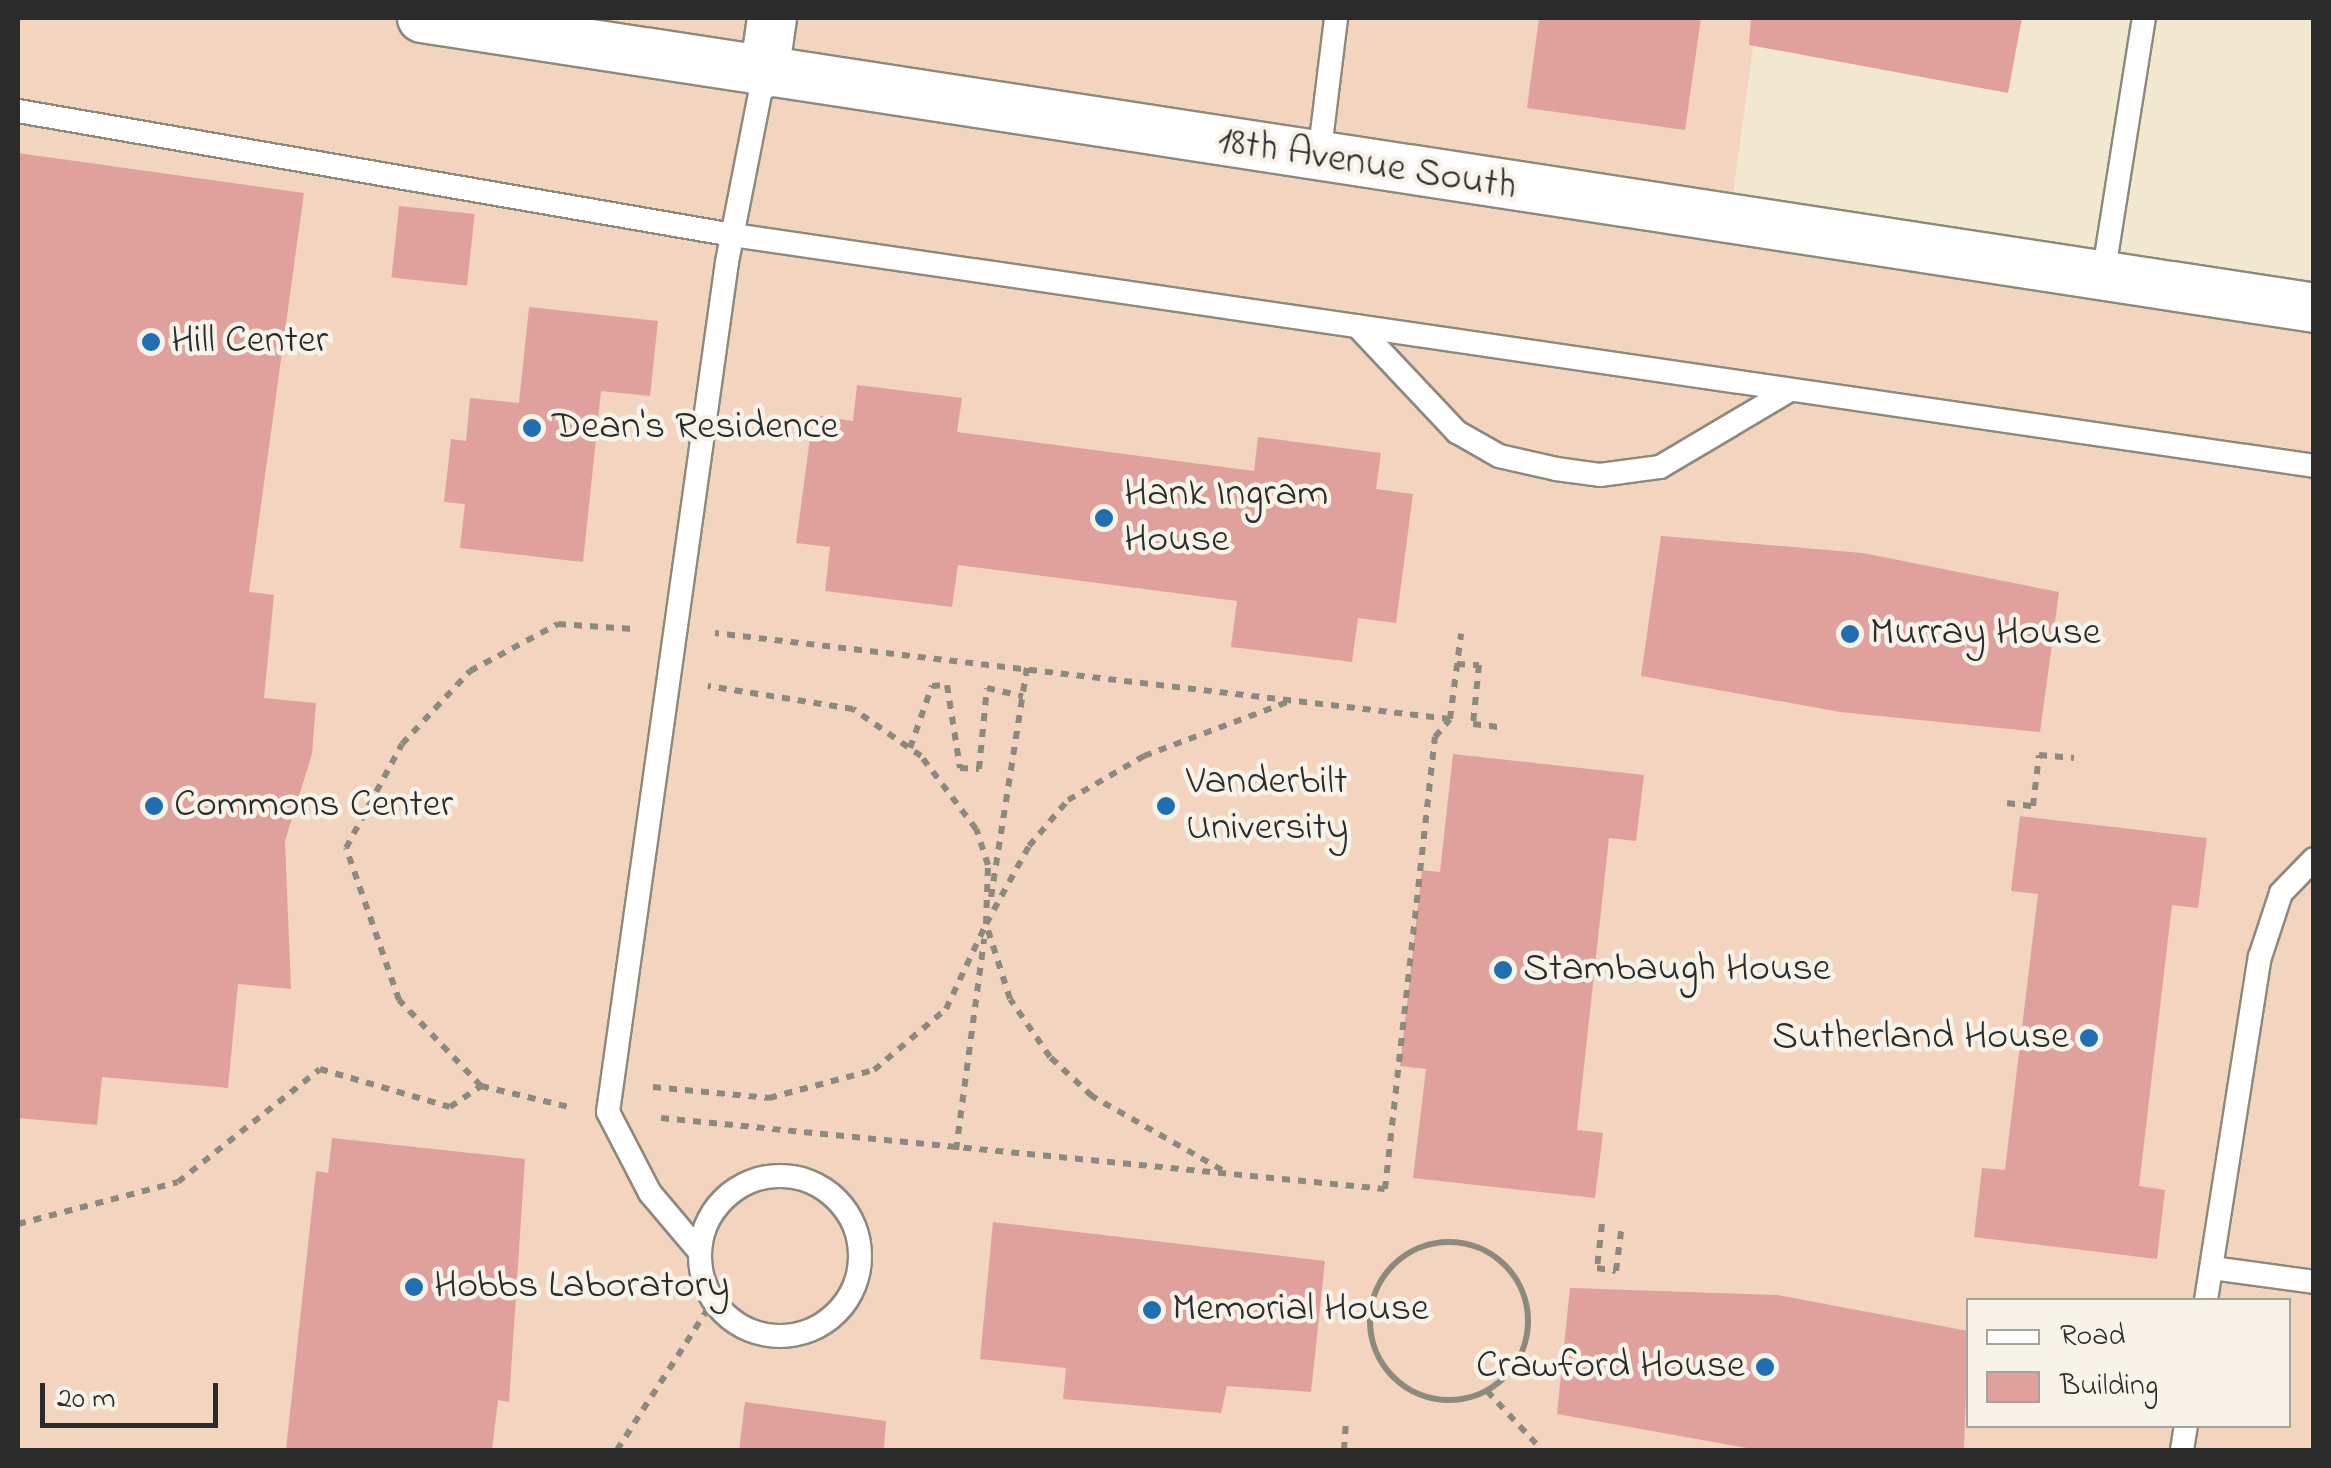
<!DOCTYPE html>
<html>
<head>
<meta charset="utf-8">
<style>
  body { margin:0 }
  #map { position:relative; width:2331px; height:1468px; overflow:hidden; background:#f2e7cf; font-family:"Indie Flower",sans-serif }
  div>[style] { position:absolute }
  .built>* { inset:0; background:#f3d4bf }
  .building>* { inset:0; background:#e0a19d; transform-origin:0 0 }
  .path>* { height:6px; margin-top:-3px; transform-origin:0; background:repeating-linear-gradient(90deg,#8e897d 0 8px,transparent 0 16px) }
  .path>.ring { margin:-3px; padding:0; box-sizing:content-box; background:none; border:6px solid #8e897d; border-radius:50% }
  .roads { filter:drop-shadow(2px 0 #8e897d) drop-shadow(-2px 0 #8e897d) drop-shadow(0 2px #8e897d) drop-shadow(0 -2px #8e897d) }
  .lane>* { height:22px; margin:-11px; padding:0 11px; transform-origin:11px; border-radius:11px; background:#fff }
  .lane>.ring { margin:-11px; padding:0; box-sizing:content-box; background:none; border:22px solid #fff; border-radius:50% }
  .street>* { height:48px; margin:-24px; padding:0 24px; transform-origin:24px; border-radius:24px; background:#fff }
  .dots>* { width:28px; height:28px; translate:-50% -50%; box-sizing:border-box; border:5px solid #f7f3e8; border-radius:50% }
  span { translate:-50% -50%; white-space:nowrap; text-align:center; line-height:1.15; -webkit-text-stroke:9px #f7f3e8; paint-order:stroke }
  .street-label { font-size:40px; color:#2b2b2b }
  .poi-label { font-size:40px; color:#2b2b2b }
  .left { translate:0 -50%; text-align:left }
  .right { translate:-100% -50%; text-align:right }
  .frame { position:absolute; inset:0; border:20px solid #2b2b2b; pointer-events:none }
  .legend { position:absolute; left:1966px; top:1298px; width:325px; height:130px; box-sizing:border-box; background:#f7f3e8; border:2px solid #a5a39c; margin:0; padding:12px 18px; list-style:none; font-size:30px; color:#2b2b2b }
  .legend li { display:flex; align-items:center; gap:20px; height:50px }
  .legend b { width:50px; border:2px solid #a5a39c }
  .scale { position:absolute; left:40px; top:1383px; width:178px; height:45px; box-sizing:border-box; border:5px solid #2b2b2b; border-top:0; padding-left:12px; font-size:30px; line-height:35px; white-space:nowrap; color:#2b2b2b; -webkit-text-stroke:8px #f7f3e8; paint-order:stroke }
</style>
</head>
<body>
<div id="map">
  <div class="built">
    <i style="clip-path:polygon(evenodd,18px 18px,1757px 18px,1728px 230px,2313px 312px,2313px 1450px,18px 1450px,18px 18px,1968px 1300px,2288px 1300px,2288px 1426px,1968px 1426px,1968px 1300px)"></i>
  </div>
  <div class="building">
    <i style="clip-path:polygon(1539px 18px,1701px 18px,1685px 130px,1527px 108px)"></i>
    <i style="clip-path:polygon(1751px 18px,2022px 18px,2008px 93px,1749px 45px)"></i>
    <i style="clip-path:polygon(18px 153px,304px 193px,249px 592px,274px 595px,264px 698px,316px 703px,312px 754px,285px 841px,291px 989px,238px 984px,228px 1088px,102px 1077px,97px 1125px,18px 1118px)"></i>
    <i style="left:399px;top:206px;width:76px;height:72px;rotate:6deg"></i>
    <i style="clip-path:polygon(529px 307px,658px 321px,650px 396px,601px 391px,583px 562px,460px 548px,465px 504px,444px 502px,451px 439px,466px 441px,470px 398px,519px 403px)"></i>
    <i style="clip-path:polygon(857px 385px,962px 398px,957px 432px,1254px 471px,1258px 437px,1381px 453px,1376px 489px,1413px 494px,1396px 623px,1358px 618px,1352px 662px,1231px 647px,1237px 601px,958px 565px,952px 607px,825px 591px,830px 547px,796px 543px,813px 415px,853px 421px)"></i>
    <i style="clip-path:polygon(1661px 536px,1863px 553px,2059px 592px,2040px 732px,1840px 712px,1641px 676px)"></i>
    <i style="clip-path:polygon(1453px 754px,1644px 775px,1636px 841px,1609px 838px,1577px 1130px,1603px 1133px,1595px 1198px,1413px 1178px,1426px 1069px,1400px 1066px,1422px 870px,1440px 872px)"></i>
    <i style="clip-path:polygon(2020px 816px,2207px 838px,2198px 908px,2172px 905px,2139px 1186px,2165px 1190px,2157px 1259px,1974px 1237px,1982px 1168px,2005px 1170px,2038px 894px,2011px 891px)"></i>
    <i style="clip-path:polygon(332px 1138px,525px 1159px,509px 1402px,498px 1400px,492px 1450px,286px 1450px,316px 1171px,328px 1173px)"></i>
    <i style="clip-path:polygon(993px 1222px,1325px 1261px,1311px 1392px,1227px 1386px,1221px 1413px,1063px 1399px,1066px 1368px,980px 1359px)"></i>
    <i style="clip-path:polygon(1570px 1288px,1778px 1295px,1968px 1331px,1964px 1450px,1758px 1450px,1557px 1414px)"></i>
    <i style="clip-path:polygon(745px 1402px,886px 1421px,884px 1450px,739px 1450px)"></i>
  </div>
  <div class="path">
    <i style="left:1457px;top:664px;width:22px;rotate:3deg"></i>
    <i style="left:1479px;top:665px;width:59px;rotate:95.8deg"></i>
    <i style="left:1473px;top:724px;width:31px;rotate:7deg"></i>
    <i style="left:1450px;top:719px;width:86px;rotate:-82.6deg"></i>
    <i style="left:910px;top:748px;width:66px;rotate:-70.5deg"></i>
    <i style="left:932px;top:686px;width:15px;rotate:-4deg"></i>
    <i style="left:947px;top:685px;width:84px;rotate:81.1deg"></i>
    <i style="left:960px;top:768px;width:19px;rotate:3deg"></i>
    <i style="left:979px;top:769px;width:81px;rotate:-84.4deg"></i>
    <i style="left:987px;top:688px;width:37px;rotate:13deg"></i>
    <i style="left:2007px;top:803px;width:26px;rotate:7deg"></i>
    <i style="left:2033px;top:806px;width:51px;rotate:-83.3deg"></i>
    <i style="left:2039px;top:755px;width:35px;rotate:5deg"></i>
    <i style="left:991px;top:897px;width:234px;rotate:-81.1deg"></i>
    <i style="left:481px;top:1086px;width:119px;rotate:-133.6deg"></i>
    <i style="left:399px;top:1000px;width:161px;rotate:-109.2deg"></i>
    <i style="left:346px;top:848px;width:118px;rotate:-61.7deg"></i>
    <i style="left:402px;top:744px;width:100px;rotate:-47deg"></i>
    <i style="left:470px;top:671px;width:100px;rotate:-28.1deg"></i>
    <i style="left:558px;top:624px;width:75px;rotate:3.8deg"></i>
    <i style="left:653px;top:1087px;width:117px;rotate:5.4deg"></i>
    <i style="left:769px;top:1098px;width:109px;rotate:-14.9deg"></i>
    <i style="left:874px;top:1070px;width:94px;rotate:-40.3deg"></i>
    <i style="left:946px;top:1009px;width:94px;rotate:-64.8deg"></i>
    <i style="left:986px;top:924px;width:59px;rotate:-88.1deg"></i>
    <i style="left:988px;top:865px;width:38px;rotate:-108deg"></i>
    <i style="left:976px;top:829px;width:91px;rotate:-127deg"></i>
    <i style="left:921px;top:756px;width:83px;rotate:-145.3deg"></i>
    <i style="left:853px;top:709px;width:147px;rotate:-171deg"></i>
    <i style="left:661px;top:1118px;width:727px;rotate:5.6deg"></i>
    <i style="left:1385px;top:1189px;width:455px;rotate:-83.7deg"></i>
    <i style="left:1435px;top:737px;width:23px;rotate:-50deg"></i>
    <i style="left:1450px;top:719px;width:740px;rotate:-173.33deg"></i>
    <i style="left:956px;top:1150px;width:213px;rotate:-82.4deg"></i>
    <i style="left:1222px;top:1170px;width:150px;rotate:-150.4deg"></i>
    <i style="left:1092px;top:1096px;width:57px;rotate:-137.1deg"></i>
    <i style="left:1050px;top:1057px;width:70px;rotate:-124.6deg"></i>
    <i style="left:1010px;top:999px;width:79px;rotate:-107.7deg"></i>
    <i style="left:986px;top:924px;width:89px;rotate:-61.1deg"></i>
    <i style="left:1029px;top:846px;width:60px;rotate:-49.7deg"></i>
    <i style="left:1068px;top:800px;width:88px;rotate:-30.1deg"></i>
    <i style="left:1144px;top:756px;width:154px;rotate:-20.6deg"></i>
    <i style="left:18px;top:1224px;width:165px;rotate:-14.7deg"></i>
    <i style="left:178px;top:1182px;width:181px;rotate:-38.5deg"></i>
    <i style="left:320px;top:1069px;width:135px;rotate:16.3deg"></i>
    <i style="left:450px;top:1107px;width:37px;rotate:-34deg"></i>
    <i style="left:481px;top:1086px;width:90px;rotate:13.4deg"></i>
    <i style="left:1602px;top:1224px;width:44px;rotate:96.5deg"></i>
    <i style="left:1597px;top:1268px;width:19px;rotate:9deg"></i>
    <i style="left:1616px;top:1271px;width:47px;rotate:-82.7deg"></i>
    <i class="ring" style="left:1370px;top:1242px;width:152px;height:152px"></i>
    <i style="left:1487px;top:1391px;width:81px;rotate:47deg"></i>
    <i style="left:617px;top:1450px;width:177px;rotate:-57.2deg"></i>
    <i style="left:1144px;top:1450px;width:2px;rotate:-90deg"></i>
    <i style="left:1344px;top:1450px;width:31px;rotate:-86deg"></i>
  </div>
  <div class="roads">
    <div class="lane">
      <i style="left:18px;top:111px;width:726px;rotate:9.84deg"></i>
      <i style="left:733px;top:235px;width:1598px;rotate:8.31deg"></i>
      <i style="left:1319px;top:157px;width:140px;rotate:-83deg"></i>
      <i style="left:2103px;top:276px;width:261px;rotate:-81deg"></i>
      <i style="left:1357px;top:326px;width:146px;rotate:46.7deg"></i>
      <i style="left:1457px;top:432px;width:48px;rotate:29.7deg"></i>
      <i style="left:1499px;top:456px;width:58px;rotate:12.8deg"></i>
      <i style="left:1556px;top:469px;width:44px;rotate:7.8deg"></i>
      <i style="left:1600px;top:475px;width:61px;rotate:-7.6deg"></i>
      <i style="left:1660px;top:467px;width:151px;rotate:-30.6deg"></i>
      <i class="ring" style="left:700px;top:1176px;width:138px;height:138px"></i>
      <i style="left:699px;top:1251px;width:76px;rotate:-130.2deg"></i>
      <i style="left:650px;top:1193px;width:91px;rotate:-117.4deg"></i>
      <i style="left:608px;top:1112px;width:858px;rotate:-82.03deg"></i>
      <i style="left:727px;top:262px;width:192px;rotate:-78.9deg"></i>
      <i style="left:2212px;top:1268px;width:103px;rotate:7.8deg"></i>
      <i style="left:2206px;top:1300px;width:347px;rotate:-81.1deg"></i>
      <i style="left:2260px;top:957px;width:67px;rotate:-71.8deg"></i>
      <i style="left:2281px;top:893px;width:47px;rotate:-45.9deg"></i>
      <i style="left:2182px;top:1450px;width:24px;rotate:-81deg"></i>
    </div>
    <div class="street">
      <i style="left:422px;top:18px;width:1914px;rotate:8.71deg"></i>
      <i style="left:764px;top:74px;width:57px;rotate:-81.9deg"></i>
    </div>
  </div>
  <div class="dots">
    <i style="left:151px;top:342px;background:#1f6fb2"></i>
    <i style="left:532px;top:428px;background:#1f6fb2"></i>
    <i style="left:1104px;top:518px;background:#1f6fb2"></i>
    <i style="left:1850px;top:634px;background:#1f6fb2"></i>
    <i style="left:154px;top:806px;background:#1f6fb2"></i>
    <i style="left:1166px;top:806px;background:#1f6fb2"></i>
    <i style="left:1503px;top:970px;background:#1f6fb2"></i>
    <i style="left:2089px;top:1038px;background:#1f6fb2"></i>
    <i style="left:414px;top:1287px;background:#1f6fb2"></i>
    <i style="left:1152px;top:1310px;background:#1f6fb2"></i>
    <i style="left:1765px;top:1367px;background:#1f6fb2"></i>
  </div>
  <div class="street-label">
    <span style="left:1367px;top:165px;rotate:9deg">18th Avenue South</span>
  </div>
  <div class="poi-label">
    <span class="left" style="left:171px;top:342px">Hill Center</span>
    <span class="left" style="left:552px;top:428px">Dean's Residence</span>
    <span class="left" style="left:1124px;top:518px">Hank Ingram<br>House</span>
    <span class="left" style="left:1870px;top:634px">Murray House</span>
    <span class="left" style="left:1186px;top:806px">Vanderbilt<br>University</span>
    <span class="left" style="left:174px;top:806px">Commons Center</span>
    <span class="left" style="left:1523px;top:970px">Stambaugh House</span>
    <span class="right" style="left:2069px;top:1038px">Sutherland House</span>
    <span class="left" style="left:434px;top:1287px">Hobbs Laboratory</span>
    <span class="left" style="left:1172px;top:1310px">Memorial House</span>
    <span class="right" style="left:1745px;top:1367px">Crawford House</span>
  </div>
  <div class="frame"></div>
  <ul class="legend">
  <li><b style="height:12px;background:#fff"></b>Road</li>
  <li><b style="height:28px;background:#e0a19d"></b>Building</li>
  </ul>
  <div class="scale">20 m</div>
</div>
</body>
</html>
